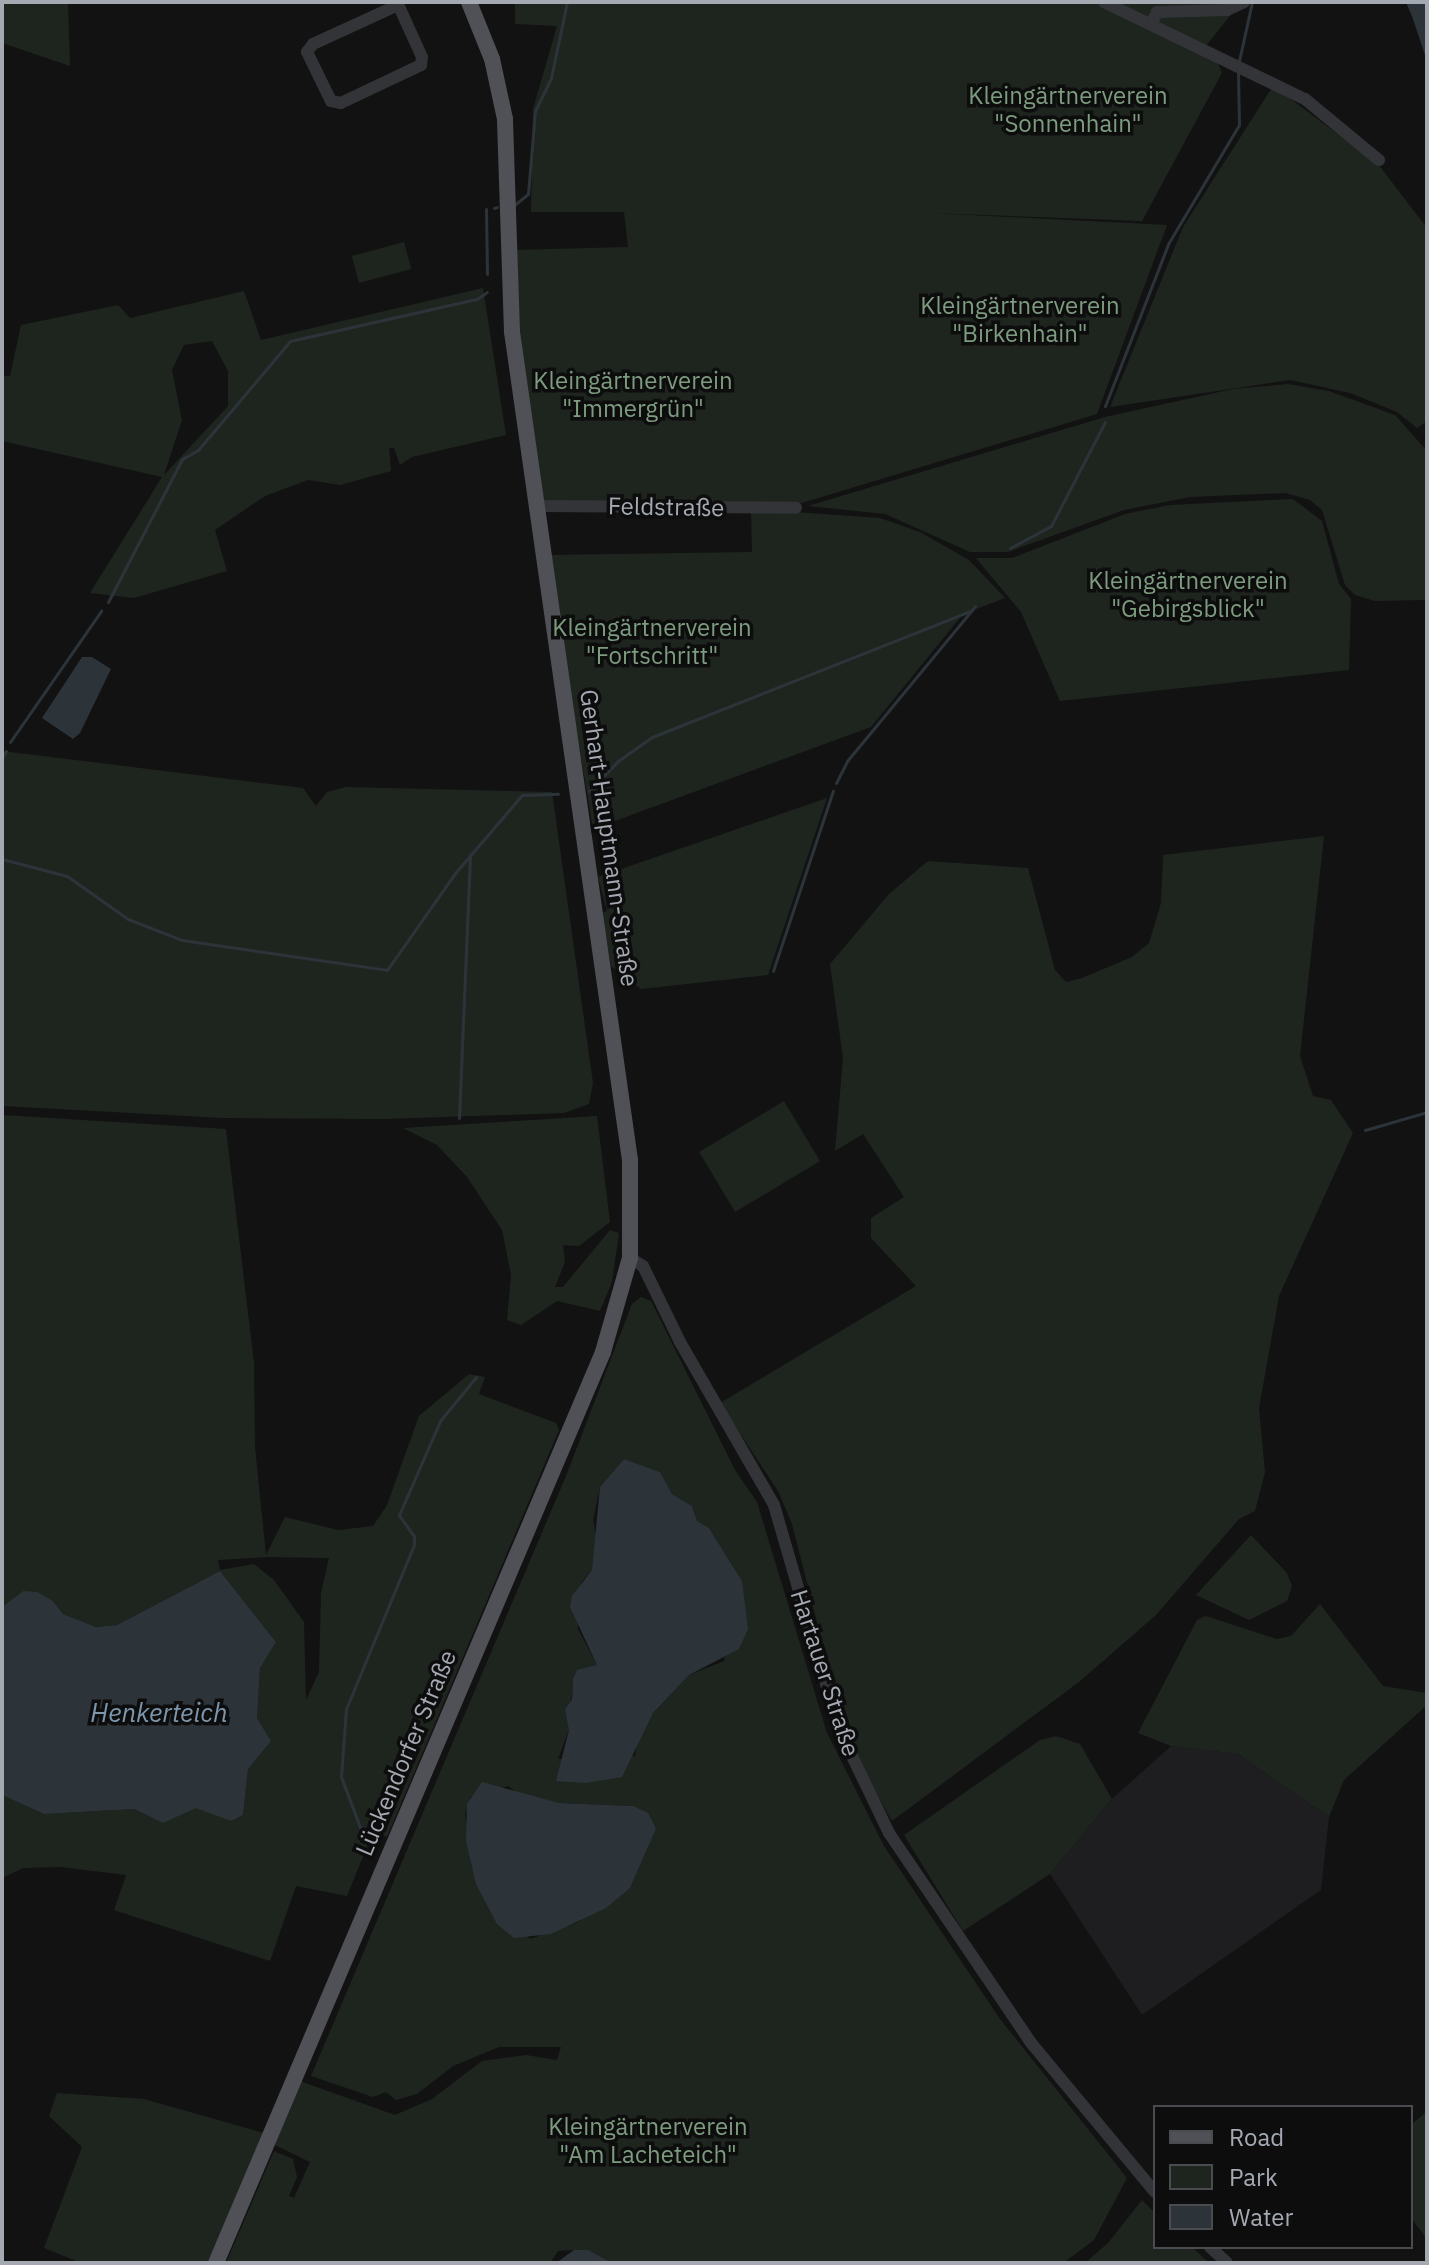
<!DOCTYPE html>
<html>
<head>
<meta charset="utf-8">
<style>
  body { margin:0 }
  #map { position:relative; width:1429px; height:2265px; overflow:hidden; background:#121213; font-family:"IBM Plex Sans",sans-serif }
  div>[style] { position:absolute }
  .built>* { inset:0; background:#1e1e20 }
  .green>* { inset:0; background:#1e251f; transform-origin:0 0 }
  .water>* { inset:0; background:#2c343a }
  .stream>* { height:3px; margin:-1.5px; padding:0 1.5px; transform-origin:1.5px; border-radius:1.5px; background:#2c343a }
  .minor>* { height:12px; margin:-6px; padding:0 6px; transform-origin:6px; border-radius:6px; background:#333438 }
  .major>* { height:16px; margin:-8px; padding:0 8px; transform-origin:8px; border-radius:8px; background:#4f5156 }
  span { translate:-50% -50%; white-space:nowrap; text-align:center; line-height:1.15; -webkit-text-stroke:7px #0d0d0e; paint-order:stroke }
  .park-label { font-size:24px; color:#7d9c7f }
  .street-label { font-size:24px; color:#a4a9b2 }
  .water-label { font-size:26px; color:#7e96ab; font-style:italic }
  .frame { position:absolute; inset:0; border:4px solid #a4a9b2; pointer-events:none }
  .legend { position:absolute; left:1153px; top:2105px; width:260px; height:144px; box-sizing:border-box; background:#0d0d0e; border:2px solid #494b50; margin:0; padding:10px 14px; list-style:none; font-size:24px; color:#a4a9b2 }
  .legend li { display:flex; align-items:center; gap:16px; height:40px }
  .legend b { width:40px; border:2px solid #494b50 }
</style>
</head>
<body>
<div id="map">
  <div class="built">
    <i style="clip-path:polygon(1171px 1746px,1238px 1754px,1329px 1817px,1321px 1890px,1142px 2015px,1050px 1874px,1112px 1799px)"></i>
  </div>
  <div class="green">
    <i style="clip-path:polygon(2px 2px,68px 2px,70px 66px,2px 43px)"></i>
    <i style="clip-path:polygon(515px 2px,1093px 2px,1217px 61px,1222px 73px,1142px 221px,930px 213px,1167px 225px,1097px 414px,795px 505px,539px 501px,515px 332px,512px 250px,628px 247px,624px 212px,531px 212px,533px 109px,557px 26px,515px 24px)"></i>
    <i style="clip-path:polygon(1113px 2px,1241px 2px,1206px 46px)"></i>
    <i style="clip-path:polygon(1273px 86px,1378px 164px,1427px 228px,1427px 421px,1417px 428px,1397px 412px,1350px 393px,1290px 380px,1110px 407px,1183px 227px)"></i>
    <i style="left:404px;top:242px;width:28px;height:54px;rotate:75deg"></i>
    <i style="clip-path:polygon(evenodd,483px 288px,506px 435px,412px 457px,400px 465px,394px 448px,389px 448px,391px 471px,340px 485px,308px 480px,265px 496px,215px 530px,227px 571px,134px 598px,90px 593px,162px 477px,2px 441px,2px 376px,10px 376px,21px 325px,118px 305px,130px 318px,244px 291px,261px 340px,483px 288px,212px 341px,228px 371px,228px 406px,164px 475px,182px 420px,172px 370px,184px 345px,212px 341px)"></i>
    <i style="clip-path:polygon(1288px 384px,1329px 391px,1395px 415px,1427px 451px,1427px 600px,1375px 601px,1355px 595px,1345px 585px,1322px 510px,1310px 500px,1285px 493px,1190px 497px,1124px 510px,1008px 552px,970px 552px,885px 514px,808px 506px,1105px 417px,1233px 389px)"></i>
    <i style="clip-path:polygon(1293px 499px,1322px 521px,1339px 584px,1351px 599px,1349px 670px,1060px 701px,1021px 612px,976px 558px,1012px 558px,1125px 514px,1170px 505px)"></i>
    <i style="clip-path:polygon(751px 509px,880px 518px,920px 532px,969px 560px,1005px 598px,963px 614px,871px 727px,593px 829px,547px 555px,752px 552px)"></i>
    <i style="clip-path:polygon(2px 751px,303px 788px,316px 806px,327px 792px,346px 787px,552px 792px,593px 1083px,589px 1104px,564px 1113px,385px 1119px,224px 1118px,2px 1106px)"></i>
    <i style="clip-path:polygon(827px 798px,768px 975px,641px 989px,611px 966px,602px 913px,607px 911px,598px 877px)"></i>
    <i style="clip-path:polygon(1324px 836px,1300px 1056px,1313px 1096px,1331px 1100px,1353px 1133px,1279px 1296px,1259px 1408px,1265px 1472px,1255px 1511px,1239px 1519px,1156px 1615px,1079px 1682px,892px 1821px,862px 1769px,838px 1704px,792px 1524px,778px 1491px,720px 1403px,916px 1286px,871px 1238px,871px 1218px,904px 1197px,863px 1134px,835px 1151px,843px 1058px,830px 964px,889px 894px,928px 861px,1028px 868px,1055px 970px,1066px 982px,1082px 978px,1132px 957px,1149px 943px,1161px 903px,1163px 855px)"></i>
    <i style="left:784px;top:1101px;width:70px;height:99px;rotate:59deg"></i>
    <i style="clip-path:polygon(evenodd,2px 1115px,226px 1129px,254px 1363px,255px 1447px,266px 1555px,285px 1517px,338px 1530px,373px 1526px,387px 1505px,419px 1416px,469px 1374px,485px 1377px,479px 1394px,556px 1423px,559px 1430px,387px 1837px,373px 1832px,347px 1896px,296px 1886px,270px 1961px,114px 1910px,126px 1875px,61px 1867px,23px 1868px,2px 1878px,2px 1795px,44px 1814px,134px 1809px,163px 1823px,196px 1807px,231px 1821px,243px 1815px,248px 1769px,271px 1741px,257px 1718px,260px 1668px,276px 1642px,220px 1571px,117px 1625px,96px 1627px,63px 1614px,53px 1601px,23px 1591px,2px 1607px,2px 1115px,266px 1557px,329px 1558px,321px 1593px,319px 1672px,306px 1700px,304px 1622px,274px 1580px,254px 1564px,220px 1570px,218px 1560px,266px 1557px)"></i>
    <i style="clip-path:polygon(597px 1116px,610px 1222px,579px 1246px,563px 1245px,565px 1262px,555px 1287px,563px 1287px,610px 1230px,619px 1233px,612px 1282px,600px 1311px,557px 1301px,521px 1325px,507px 1320px,511px 1275px,502px 1230px,467px 1177px,437px 1145px,403px 1128px)"></i>
    <i style="clip-path:polygon(evenodd,641px 1297px,651px 1301px,735px 1470px,757px 1502px,827px 1733px,884px 1846px,1000px 2019px,1127px 2178px,1094px 2240px,1066px 2261px,612px 2263px,574px 2250px,558px 2251px,550px 2263px,226px 2263px,274px 2151px,293px 2159px,297px 2177px,289px 2196px,294px 2198px,310px 2162px,271px 2143px,297px 2080px,395px 2115px,432px 2099px,482px 2061px,526px 2055px,557px 2060px,561px 2047px,499px 2047px,453px 2066px,417px 2094px,396px 2100px,386px 2092px,373px 2097px,311px 2076px,566px 1476px,632px 1304px,641px 1297px,624px 1459px,660px 1472px,672px 1494px,692px 1506px,697px 1521px,709px 1528px,742px 1581px,724px 1661px,689px 1675px,653px 1713px,638px 1738px,635px 1756px,558px 1759px,569px 1730px,573px 1679px,597px 1665px,578px 1629px,581px 1583px,592px 1570px,598px 1545px,593px 1520px,600px 1487px,624px 1459px,641px 1297px,508px 1786px,521px 1795px,559px 1803px,633px 1806px,656px 1829px,630px 1888px,576px 1923px,530px 1939px,476px 1884px,465px 1814px,471px 1797px,508px 1786px)"></i>
    <i style="clip-path:polygon(1251px 1535px,1287px 1573px,1292px 1586px,1287px 1601px,1249px 1620px,1196px 1595px)"></i>
    <i style="clip-path:polygon(1320px 1604px,1383px 1686px,1427px 1693px,1427px 1705px,1344px 1780px,1329px 1817px,1238px 1754px,1171px 1746px,1138px 1733px,1197px 1620px,1206px 1616px,1277px 1639px,1291px 1636px)"></i>
    <i style="clip-path:polygon(1056px 1736px,1080px 1744px,1112px 1799px,1050px 1874px,963px 1931px,904px 1835px,1040px 1740px)"></i>
    <i style="clip-path:polygon(57px 2093px,144px 2099px,264px 2133px,207px 2263px,81px 2263px,44px 2248px,82px 2147px,49px 2116px)"></i>
    <i style="clip-path:polygon(1427px 2111px,1427px 2239px,1411px 2218px,1411px 2125px)"></i>
    <i style="clip-path:polygon(1142px 2200px,1155px 2213px,1155px 2247px,1192px 2247px,1209px 2263px,1085px 2263px,1108px 2243px)"></i>
  </div>
  <div class="water">
    <i style="clip-path:polygon(1406px 2px,1427px 2px,1427px 61px,1413px 19px)"></i>
    <i style="clip-path:polygon(82px 657px,92px 657px,111px 669px,80px 733px,73px 739px,42px 718px)"></i>
    <i style="clip-path:polygon(624px 1459px,660px 1472px,672px 1494px,692px 1506px,697px 1521px,709px 1528px,742px 1581px,748px 1629px,739px 1649px,689px 1675px,653px 1713px,622px 1777px,585px 1783px,556px 1781px,569px 1730px,565px 1709px,572px 1700px,573px 1679px,577px 1670px,597px 1665px,570px 1607px,572px 1596px,592px 1570px,600px 1487px)"></i>
    <i style="clip-path:polygon(220px 1571px,276px 1642px,260px 1668px,257px 1718px,271px 1741px,248px 1769px,243px 1815px,231px 1821px,196px 1808px,163px 1823px,134px 1809px,44px 1814px,2px 1795px,2px 1607px,23px 1591px,37px 1592px,53px 1601px,63px 1614px,96px 1627px,117px 1625px)"></i>
    <i style="clip-path:polygon(482px 1782px,559px 1803px,633px 1806px,648px 1813px,656px 1829px,630px 1888px,606px 1908px,551px 1934px,514px 1938px,497px 1924px,476px 1884px,466px 1841px,467px 1804px)"></i>
    <i style="clip-path:polygon(574px 2250px,588px 2250px,612px 2263px,556px 2263px)"></i>
  </div>
  <div class="stream">
    <i style="left:1239px;top:61px;width:60px;rotate:-77.6deg"></i>
    <i style="left:513px;top:206px;width:19px;rotate:-39deg"></i>
    <i style="left:528px;top:194px;width:83px;rotate:-85.2deg"></i>
    <i style="left:535px;top:111px;width:37px;rotate:-64deg"></i>
    <i style="left:551px;top:78px;width:78px;rotate:-78.1deg"></i>
    <i style="left:494px;top:208px;width:3px;rotate:-18deg"></i>
    <i style="left:486px;top:209px;width:65px;rotate:89.1deg"></i>
    <i style="left:1105px;top:406px;width:174px;rotate:-68.7deg"></i>
    <i style="left:1168px;top:244px;width:139px;rotate:-59.2deg"></i>
    <i style="left:1239px;top:125px;width:52px;rotate:-91.1deg"></i>
    <i style="left:1010px;top:548px;width:47px;rotate:-28.2deg"></i>
    <i style="left:1051px;top:526px;width:117px;rotate:-62.6deg"></i>
    <i style="left:108px;top:602px;width:161px;rotate:-62.6deg"></i>
    <i style="left:182px;top:459px;width:18px;rotate:-29deg"></i>
    <i style="left:198px;top:450px;width:143px;rotate:-49.8deg"></i>
    <i style="left:290px;top:341px;width:192px;rotate:-12.7deg"></i>
    <i style="left:477px;top:299px;width:12px;rotate:-35deg"></i>
    <i style="left:10px;top:742px;width:160px;rotate:-55.2deg"></i>
    <i style="left:2px;top:758px;width:8px;rotate:-60deg"></i>
    <i style="left:836px;top:783px;width:25px;rotate:-63deg"></i>
    <i style="left:847px;top:761px;width:201px;rotate:-50.4deg"></i>
    <i style="left:589px;top:791px;width:42px;rotate:-46deg"></i>
    <i style="left:618px;top:761px;width:42px;rotate:-35.2deg"></i>
    <i style="left:652px;top:737px;width:344px;rotate:-21.6deg"></i>
    <i style="left:2px;top:859px;width:67px;rotate:14.7deg"></i>
    <i style="left:67px;top:876px;width:75px;rotate:35.2deg"></i>
    <i style="left:128px;top:919px;width:58px;rotate:21.3deg"></i>
    <i style="left:182px;top:940px;width:207px;rotate:8.3deg"></i>
    <i style="left:387px;top:970px;width:120px;rotate:-54.9deg"></i>
    <i style="left:456px;top:872px;width:101px;rotate:-49.4deg"></i>
    <i style="left:522px;top:795px;width:36px;rotate:-2deg"></i>
    <i style="left:773px;top:971px;width:190px;rotate:-71.6deg"></i>
    <i style="left:459px;top:1118px;width:264px;rotate:-87.6deg"></i>
    <i style="left:1365px;top:1130px;width:65px;rotate:-16.2deg"></i>
    <i style="left:366px;top:1843px;width:71px;rotate:-110.7deg"></i>
    <i style="left:341px;top:1777px;width:68px;rotate:-85.8deg"></i>
    <i style="left:346px;top:1709px;width:178px;rotate:-67.5deg"></i>
    <i style="left:414px;top:1545px;width:9px;rotate:-90deg"></i>
    <i style="left:414px;top:1536px;width:26px;rotate:-126deg"></i>
    <i style="left:399px;top:1515px;width:103px;rotate:-66.4deg"></i>
    <i style="left:440px;top:1421px;width:57px;rotate:-50.7deg"></i>
  </div>
  <div class="minor">
    <i style="left:397px;top:2px;width:60px;rotate:65.6deg"></i>
    <i style="left:422px;top:57px;width:8px;rotate:97deg"></i>
    <i style="left:421px;top:65px;width:89px;rotate:154.6deg"></i>
    <i style="left:341px;top:103px;width:10px;rotate:-169deg"></i>
    <i style="left:331px;top:101px;width:55px;rotate:-116.1deg"></i>
    <i style="left:307px;top:52px;width:10px;rotate:-53deg"></i>
    <i style="left:313px;top:44px;width:94px;rotate:-24.6deg"></i>
    <i style="left:1104px;top:2px;width:223px;rotate:25.8deg"></i>
    <i style="left:1305px;top:99px;width:96px;rotate:39.5deg"></i>
    <i style="left:1152px;top:23px;width:12px;rotate:-66deg"></i>
    <i style="left:1157px;top:12px;width:70px;rotate:-1.6deg"></i>
    <i style="left:1227px;top:10px;width:19px;rotate:-25deg"></i>
    <i style="left:536px;top:506px;width:260px;rotate:0.4deg"></i>
    <i style="left:630px;top:1258px;width:15px;rotate:32deg"></i>
    <i style="left:643px;top:1266px;width:85px;rotate:64deg"></i>
    <i style="left:680px;top:1342px;width:188px;rotate:60deg"></i>
    <i style="left:774px;top:1505px;width:233px;rotate:73.8deg"></i>
    <i style="left:839px;top:1729px;width:115px;rotate:64.3deg"></i>
    <i style="left:889px;top:1833px;width:255px;rotate:55.9deg"></i>
    <i style="left:1032px;top:2044px;width:192px;rotate:50.3deg"></i>
    <i style="left:1210px;top:2247px;width:23px;rotate:43deg"></i>
  </div>
  <div class="major">
    <i style="left:216px;top:2263px;width:990px;rotate:-66.98deg"></i>
    <i style="left:603px;top:1352px;width:98px;rotate:-74deg"></i>
    <i style="left:630px;top:1258px;width:98px;rotate:-90deg"></i>
    <i style="left:630px;top:1160px;width:836px;rotate:-98.11deg"></i>
    <i style="left:512px;top:332px;width:213px;rotate:-91.9deg"></i>
    <i style="left:505px;top:119px;width:61px;rotate:-102.2deg"></i>
    <i style="left:492px;top:59px;width:61px;rotate:-112deg"></i>
  </div>
  <div class="park-label">
    <span style="left:1068px;top:110px">Kleingärtnerverein<br>"Sonnenhain"</span>
    <span style="left:1020px;top:320px">Kleingärtnerverein<br>"Birkenhain"</span>
    <span style="left:633px;top:395px">Kleingärtnerverein<br>"Immergrün"</span>
    <span style="left:1188px;top:595px">Kleingärtnerverein<br>"Gebirgsblick"</span>
    <span style="left:652px;top:642px">Kleingärtnerverein<br>"Fortschritt"</span>
    <span style="left:648px;top:2141px">Kleingärtnerverein<br>"Am Lacheteich"</span>
  </div>
  <div class="street-label">
    <span style="left:666px;top:507px;rotate:1deg">Feldstraße</span>
    <span style="left:609px;top:838px;rotate:82deg">Gerhart-Hauptmann-Straße</span>
    <span style="left:825px;top:1673px;rotate:72deg">Hartauer Straße</span>
    <span style="left:406px;top:1753px;rotate:-67deg">Lückendorfer Straße</span>
  </div>
  <div class="water-label">
    <span style="left:159px;top:1713px">Henkerteich</span>
  </div>
  <div class="frame"></div>
  <ul class="legend">
  <li><b style="height:10px;background:#4f5156"></b>Road</li>
  <li><b style="height:22px;background:#1e251f"></b>Park</li>
  <li><b style="height:22px;background:#2c343a"></b>Water</li>
  </ul>
</div>
</body>
</html>
